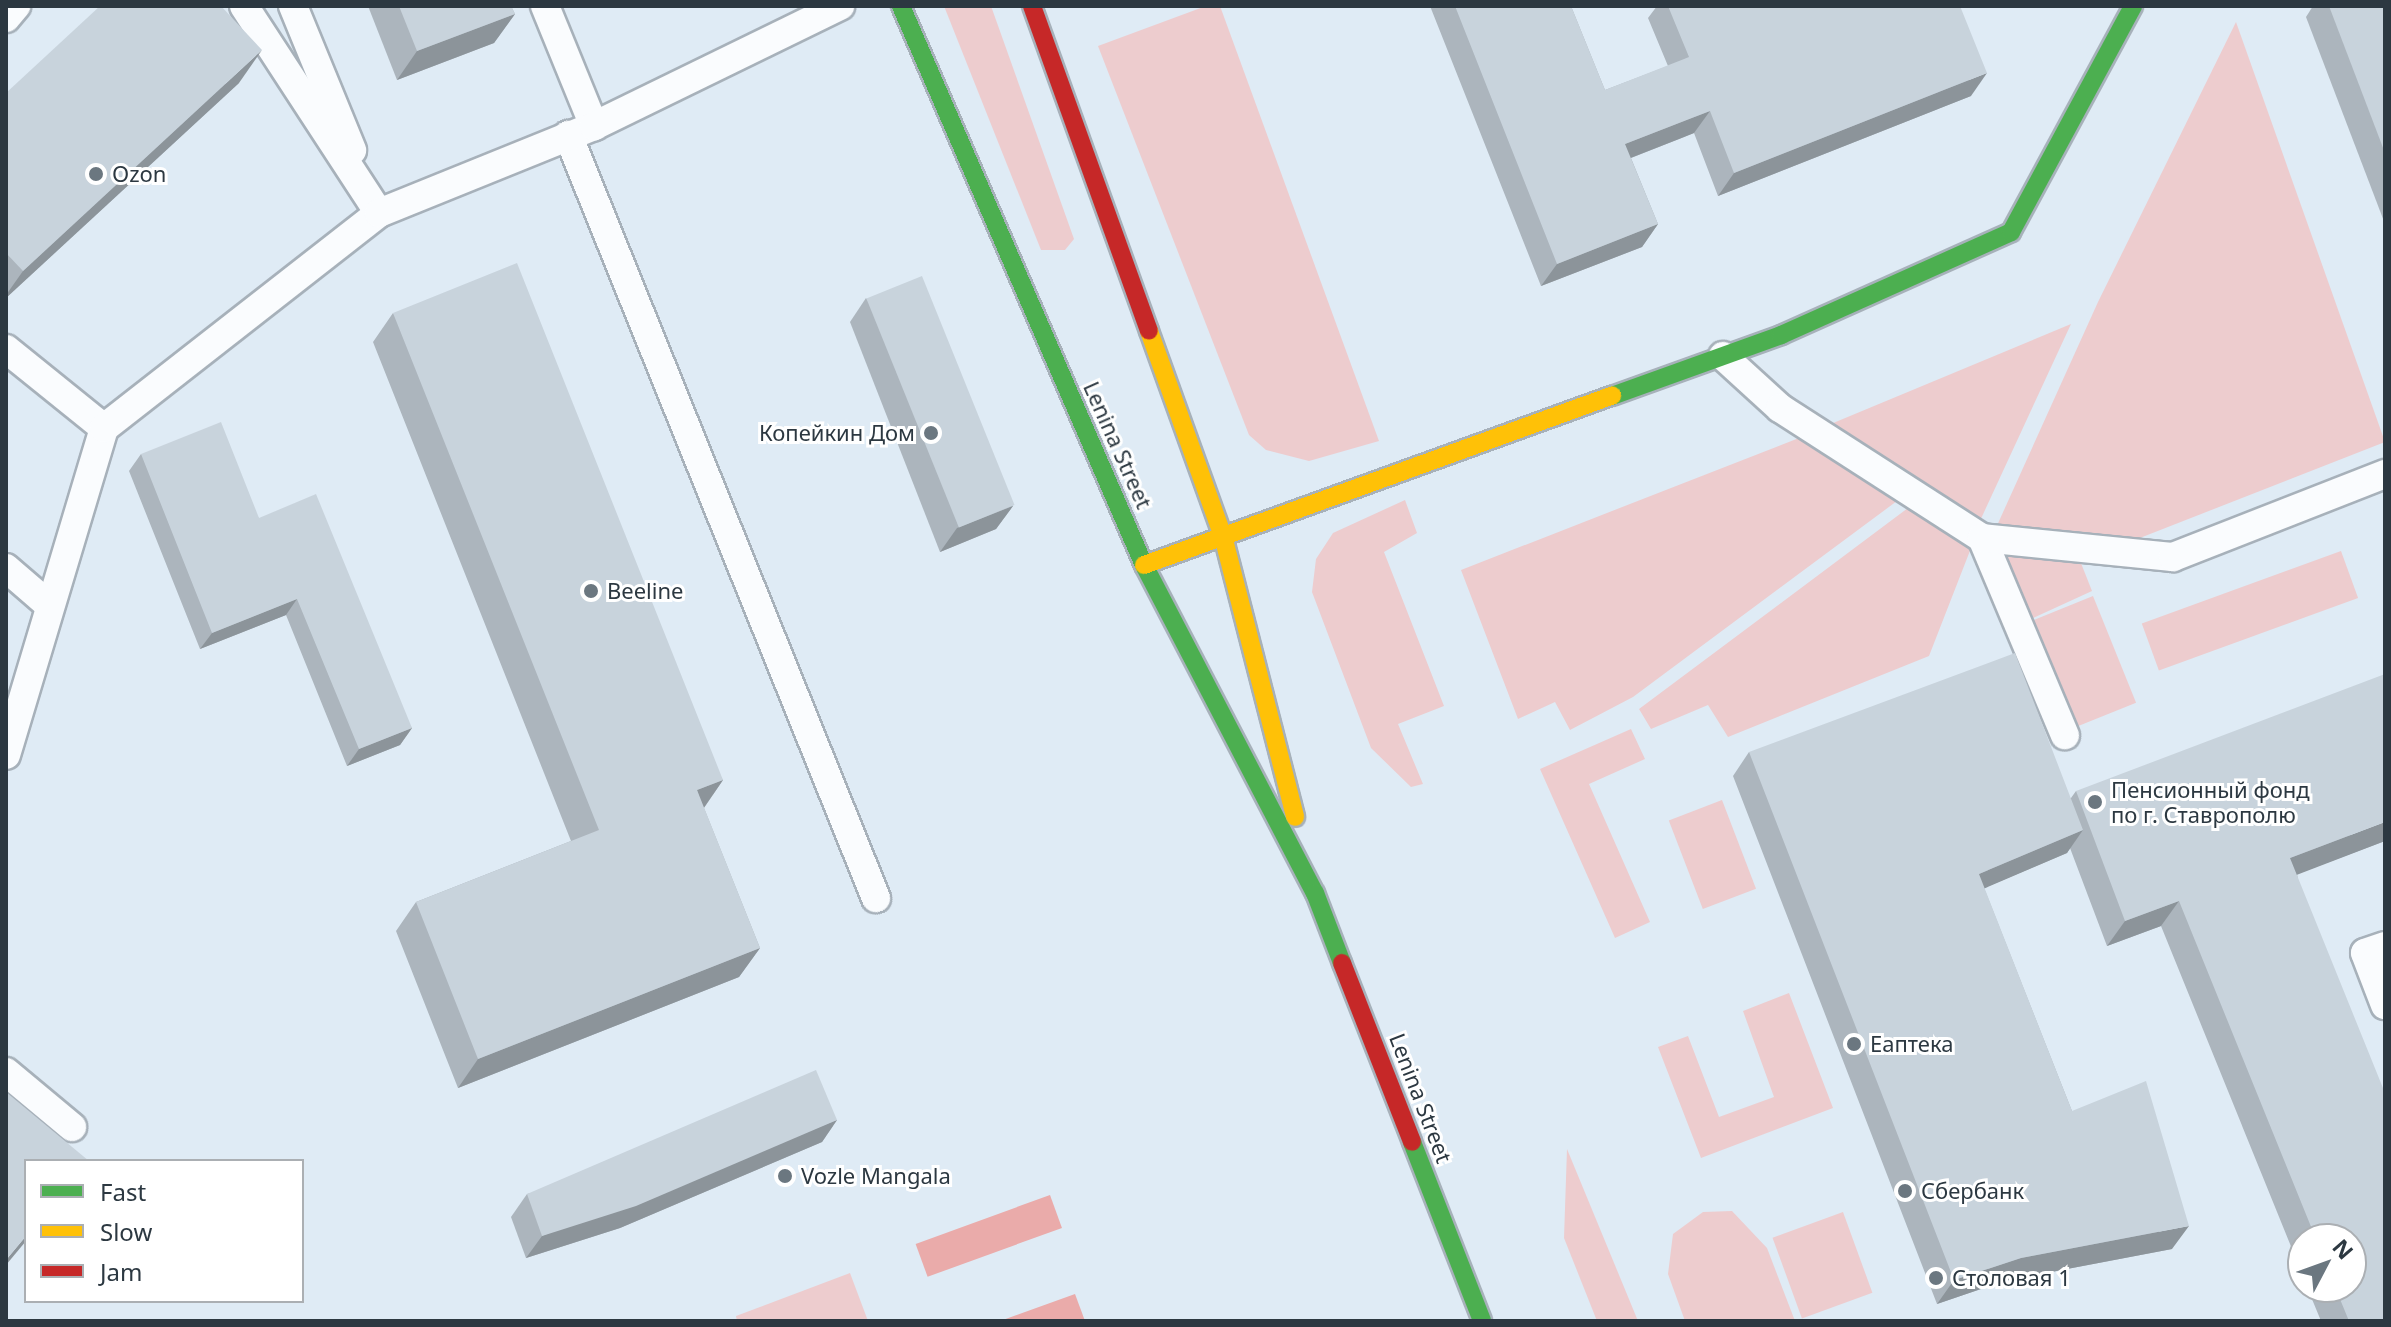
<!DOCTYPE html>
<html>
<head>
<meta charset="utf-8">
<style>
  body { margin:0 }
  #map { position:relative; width:2391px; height:1327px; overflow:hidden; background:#dfebf5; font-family:"Noto Sans",sans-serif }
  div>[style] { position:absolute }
  .green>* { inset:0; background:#edccce; transform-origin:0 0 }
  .water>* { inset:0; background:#eaabaa; transform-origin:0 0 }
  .roads { filter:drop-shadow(2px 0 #a7b1ba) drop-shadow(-2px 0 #a7b1ba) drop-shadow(0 2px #a7b1ba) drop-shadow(0 -2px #a7b1ba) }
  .lane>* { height:28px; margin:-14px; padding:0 14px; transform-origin:14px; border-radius:14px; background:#fafcfe }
  .fast>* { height:18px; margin:-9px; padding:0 9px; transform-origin:9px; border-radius:9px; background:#4caf50 }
  .slow>* { height:18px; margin:-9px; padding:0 9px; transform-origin:9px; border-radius:9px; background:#ffc107 }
  .jam>* { height:18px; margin:-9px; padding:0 9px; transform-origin:9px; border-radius:9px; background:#c62828 }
  .wall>* { inset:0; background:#acb5bd }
  .shaded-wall>* { inset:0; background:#8c949a }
  .building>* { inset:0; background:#c8d3dc; transform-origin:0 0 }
  .dots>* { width:22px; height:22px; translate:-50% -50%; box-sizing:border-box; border:4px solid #fff; border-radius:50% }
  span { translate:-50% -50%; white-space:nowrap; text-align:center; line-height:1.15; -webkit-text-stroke:6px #fff; paint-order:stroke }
  .poi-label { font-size:22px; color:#2c3841 }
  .left { translate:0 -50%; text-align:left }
  .right { translate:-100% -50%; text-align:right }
  .street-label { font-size:22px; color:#2c3841 }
  .frame { position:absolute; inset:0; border:8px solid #2c3841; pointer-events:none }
  .legend { position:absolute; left:24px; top:1159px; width:280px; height:144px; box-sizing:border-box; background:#fff; border:2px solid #abafb3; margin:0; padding:10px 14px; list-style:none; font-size:24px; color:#2c3841 }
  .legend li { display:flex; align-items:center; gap:16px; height:40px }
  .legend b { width:40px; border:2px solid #abafb3 }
  .north { position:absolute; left:2287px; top:1223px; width:80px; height:80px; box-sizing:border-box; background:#fff; border:2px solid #abafb3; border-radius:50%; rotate:49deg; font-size:22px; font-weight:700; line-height:32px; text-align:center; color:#2c3841 }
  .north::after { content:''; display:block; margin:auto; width:28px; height:36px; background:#6b7780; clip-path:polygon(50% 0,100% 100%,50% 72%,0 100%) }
</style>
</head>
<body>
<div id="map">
  <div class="green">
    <i style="clip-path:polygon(944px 6px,991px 6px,1074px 239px,1065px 250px,1041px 250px)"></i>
    <i style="clip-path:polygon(1206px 6px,1220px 6px,1379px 441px,1309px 461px,1266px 450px,1249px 435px,1098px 46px)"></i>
    <i style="clip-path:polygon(2236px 22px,2385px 442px,2122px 545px,1995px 530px,2098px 302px)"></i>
    <i style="clip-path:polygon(2071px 324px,1979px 523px,1826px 426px)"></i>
    <i style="clip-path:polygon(1804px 436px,1901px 498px,1633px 697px,1570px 730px,1555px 702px,1518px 719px,1461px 570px)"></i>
    <i style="clip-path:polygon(1405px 500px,1417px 533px,1384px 552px,1444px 706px,1398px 724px,1423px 784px,1411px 787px,1371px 748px,1312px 592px,1316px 559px,1333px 533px)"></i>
    <i style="clip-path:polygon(1912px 505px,1973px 543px,1929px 656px,1728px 737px,1708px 705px,1651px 729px,1639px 709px)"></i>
    <i style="clip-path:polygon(1992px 545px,2077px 553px,2092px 591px,2022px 623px)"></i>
    <i style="left:2341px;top:551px;width:50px;height:212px;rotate:70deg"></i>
    <i style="left:2093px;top:596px;width:115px;height:75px;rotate:68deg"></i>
    <i style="clip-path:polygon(1631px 729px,1645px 759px,1589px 784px,1650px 922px,1615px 938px,1540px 769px)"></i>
    <i style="left:1722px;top:800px;width:95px;height:57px;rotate:69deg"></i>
    <i style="clip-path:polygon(1789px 993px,1833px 1108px,1701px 1158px,1658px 1047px,1688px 1036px,1719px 1117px,1774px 1097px,1743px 1011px)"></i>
    <i style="clip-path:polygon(1567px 1149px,1638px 1321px,1597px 1321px,1564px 1238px)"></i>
    <i style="clip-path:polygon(1732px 1211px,1767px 1248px,1795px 1321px,1685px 1321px,1668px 1274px,1673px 1234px,1703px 1212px)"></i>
    <i style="left:1843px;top:1212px;width:86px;height:75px;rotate:70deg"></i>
    <i style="clip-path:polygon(850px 1273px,868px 1321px,737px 1321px,736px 1316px)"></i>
  </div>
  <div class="water">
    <i style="left:1050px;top:1195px;width:35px;height:143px;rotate:70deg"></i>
    <i style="clip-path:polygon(1075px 1294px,1085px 1321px,1000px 1321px)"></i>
  </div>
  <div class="roads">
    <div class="lane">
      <i style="left:244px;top:6px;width:247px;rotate:56.9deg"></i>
      <i style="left:293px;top:6px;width:156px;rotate:67.7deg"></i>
      <i style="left:545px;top:6px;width:130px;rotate:67.8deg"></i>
      <i style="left:6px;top:18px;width:16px;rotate:-50deg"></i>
      <i style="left:568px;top:135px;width:823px;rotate:68.02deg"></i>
      <i style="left:6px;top:349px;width:126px;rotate:38.9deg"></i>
      <i style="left:1723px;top:356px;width:77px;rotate:42.4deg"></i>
      <i style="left:1780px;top:408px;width:240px;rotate:32.8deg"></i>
      <i style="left:1982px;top:538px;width:214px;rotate:67.2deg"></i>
      <i style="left:1982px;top:538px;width:192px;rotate:5.7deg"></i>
      <i style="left:2173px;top:557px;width:228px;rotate:-21.4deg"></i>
      <i style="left:6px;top:568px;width:58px;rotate:40.8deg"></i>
      <i style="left:6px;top:755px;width:341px;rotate:-73.3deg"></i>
      <i style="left:104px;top:428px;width:349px;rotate:-38deg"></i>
      <i style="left:379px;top:213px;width:232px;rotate:-22deg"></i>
      <i style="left:594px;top:126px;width:274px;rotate:-26deg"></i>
      <i style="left:2385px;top:946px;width:21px;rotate:161deg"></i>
      <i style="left:2365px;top:953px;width:56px;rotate:69deg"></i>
      <i style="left:6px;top:1072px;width:86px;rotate:39.8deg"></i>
    </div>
    <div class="fast">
      <i style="left:901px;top:6px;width:610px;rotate:66.51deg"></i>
      <i style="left:1144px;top:565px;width:370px;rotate:62.5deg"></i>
      <i style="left:1315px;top:893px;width:75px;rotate:68.9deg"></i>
      <i style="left:1612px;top:396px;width:180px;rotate:-19.8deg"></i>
      <i style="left:1781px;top:335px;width:252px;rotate:-24.1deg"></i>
      <i style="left:2011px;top:232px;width:257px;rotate:-61.6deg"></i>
      <i style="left:1412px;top:1142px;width:192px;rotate:68.6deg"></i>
    </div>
    <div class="slow">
      <i style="left:1149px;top:331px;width:218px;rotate:70.2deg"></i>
      <i style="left:1223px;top:536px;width:290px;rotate:75.6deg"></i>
      <i style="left:1144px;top:565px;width:498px;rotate:-19.9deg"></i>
    </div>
    <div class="jam">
      <i style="left:1032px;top:6px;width:345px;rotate:70.2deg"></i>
      <i style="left:1342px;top:963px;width:192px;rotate:68.6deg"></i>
    </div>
  </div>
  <div class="wall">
    <i style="clip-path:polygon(368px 6px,511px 6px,515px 14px,494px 43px,397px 80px)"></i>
    <i style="clip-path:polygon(1430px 6px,1571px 6px,1605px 90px,1668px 66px,1648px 18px,1657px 6px,1960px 6px,1971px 96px,1718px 196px,1694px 133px,1631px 158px,1658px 224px,1642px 247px,1541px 286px)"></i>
    <i style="clip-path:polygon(2313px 6px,2385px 6px,2385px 224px,2306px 17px)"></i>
    <i style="clip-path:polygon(239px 83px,6px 298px,6px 93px)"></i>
    <i style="clip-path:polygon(866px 298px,1013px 506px,996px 529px,940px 552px,850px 322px)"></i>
    <i style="clip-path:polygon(393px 313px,723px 780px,704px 808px,760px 948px,739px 977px,458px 1088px,396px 931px,416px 902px,571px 841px,373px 342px)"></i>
    <i style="clip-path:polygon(141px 454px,259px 518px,412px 728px,400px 745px,347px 766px,286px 615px,200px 649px,129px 471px)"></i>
    <i style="clip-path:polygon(1749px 752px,2071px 798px,2076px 791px,2385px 841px,2297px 874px,2385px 1321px,2321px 1321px,2307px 1287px,2351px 1287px,2351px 1239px,2303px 1239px,2303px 1276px,2161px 926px,2107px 946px,2070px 848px,2067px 853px,1984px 888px,2072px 1111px,2172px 1249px,2004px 1281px,1937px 1304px,1733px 776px)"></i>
    <i style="clip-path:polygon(837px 1120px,822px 1142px,620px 1228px,526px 1258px,511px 1217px,527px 1194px)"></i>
  </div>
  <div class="shaded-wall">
    <i style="clip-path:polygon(515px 14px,494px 43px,397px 80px,417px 51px)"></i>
    <i style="clip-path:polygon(262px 50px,239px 83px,6px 298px,6px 295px,23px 271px)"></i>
    <i style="clip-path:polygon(1987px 73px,1971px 96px,1718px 196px,1734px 173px)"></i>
    <i style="clip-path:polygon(1710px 111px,1694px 133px,1610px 166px,1625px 144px)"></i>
    <i style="clip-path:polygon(1658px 224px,1642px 247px,1541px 286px,1557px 264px)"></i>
    <i style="clip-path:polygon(1013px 506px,996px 529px,940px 552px,957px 528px)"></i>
    <i style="clip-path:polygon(297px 599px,286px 615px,200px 649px,212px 633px)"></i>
    <i style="clip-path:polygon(412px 728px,400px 745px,347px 766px,359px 749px)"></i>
    <i style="clip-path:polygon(723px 780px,703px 809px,697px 790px)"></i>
    <i style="clip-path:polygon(2385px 822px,2385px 841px,2273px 884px,2290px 858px)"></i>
    <i style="clip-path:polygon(2083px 830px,2067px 853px,1962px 898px,1979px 874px)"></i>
    <i style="clip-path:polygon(2179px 901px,2161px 926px,2107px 946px,2125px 921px)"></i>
    <i style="clip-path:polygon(760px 948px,739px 977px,458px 1088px,478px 1059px)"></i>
    <i style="clip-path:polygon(837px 1120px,822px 1142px,620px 1228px,526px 1258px,542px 1236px)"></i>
    <i style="clip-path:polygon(2189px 1226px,2172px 1249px,2004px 1281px,1937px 1304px,1954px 1280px,2021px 1258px)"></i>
    <i style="clip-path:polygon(26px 1236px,26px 1241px,6px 1265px,6px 1260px)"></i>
  </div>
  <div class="building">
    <i style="clip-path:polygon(100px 6px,221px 6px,262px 50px,23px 271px,6px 253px,6px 93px)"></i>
    <i style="clip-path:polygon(399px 6px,511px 6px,515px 14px,417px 51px)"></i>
    <i style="clip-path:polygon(1455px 6px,1571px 6px,1605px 90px,1689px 57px,1668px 6px,1960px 6px,1987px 73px,1734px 173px,1710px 111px,1625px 144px,1658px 224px,1557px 264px)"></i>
    <i style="clip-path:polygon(2329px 6px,2385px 6px,2385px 153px)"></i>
    <i style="clip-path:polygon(517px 263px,723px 780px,697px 790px,760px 948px,478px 1059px,416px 902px,599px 830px,393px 313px)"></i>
    <i style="left:922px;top:276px;width:247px;height:60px;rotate:68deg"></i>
    <i style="clip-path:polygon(221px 422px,259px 518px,316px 494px,412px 728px,359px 749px,297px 599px,212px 633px,141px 454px)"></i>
    <i style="clip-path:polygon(2015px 653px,2083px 830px,1979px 874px,2072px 1111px,2146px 1081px,2189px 1226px,2021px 1258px,1954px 1280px,1749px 752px)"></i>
    <i style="clip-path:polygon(2385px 674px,2385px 822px,2290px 858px,2385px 1093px,2385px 1321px,2349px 1321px,2335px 1287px,2351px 1287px,2351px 1239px,2316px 1239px,2179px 901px,2125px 921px,2076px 791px)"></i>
    <i style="clip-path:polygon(816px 1070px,837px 1120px,636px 1206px,542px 1236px,527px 1194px)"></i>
    <i style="clip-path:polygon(6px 1092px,89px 1161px,26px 1161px,26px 1236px,6px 1260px)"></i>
  </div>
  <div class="dots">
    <i style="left:96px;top:174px;background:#6b7780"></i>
    <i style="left:931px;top:433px;background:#6b7780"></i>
    <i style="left:591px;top:591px;background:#6b7780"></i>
    <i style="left:2095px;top:802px;background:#6b7780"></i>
    <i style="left:1854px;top:1044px;background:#6b7780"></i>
    <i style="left:785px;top:1176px;background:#6b7780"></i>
    <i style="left:1905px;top:1191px;background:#6b7780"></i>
    <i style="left:1936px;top:1278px;background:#6b7780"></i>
  </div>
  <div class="poi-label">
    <span class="left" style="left:112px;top:174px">Ozon</span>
    <span class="right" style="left:915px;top:433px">Копейкин Дом</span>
    <span class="left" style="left:607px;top:591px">Beeline</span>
    <span class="left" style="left:2111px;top:802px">Пенсионный фонд<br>по г. Ставрополю</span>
    <span class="left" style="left:1870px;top:1044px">Еаптека</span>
    <span class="left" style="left:801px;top:1176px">Vozle Mangala</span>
    <span class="left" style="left:1921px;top:1191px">Сбербанк</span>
    <span class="left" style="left:1952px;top:1278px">Столовая 1</span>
  </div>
  <div class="street-label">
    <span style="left:1118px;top:445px;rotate:66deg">Lenina Street</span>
    <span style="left:1421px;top:1098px;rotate:69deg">Lenina Street</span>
  </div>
  <div class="frame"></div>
  <ul class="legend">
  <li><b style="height:10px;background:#4caf50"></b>Fast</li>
  <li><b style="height:10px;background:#ffc107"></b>Slow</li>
  <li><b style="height:10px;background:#c62828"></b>Jam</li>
  </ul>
  <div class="north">N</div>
</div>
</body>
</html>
